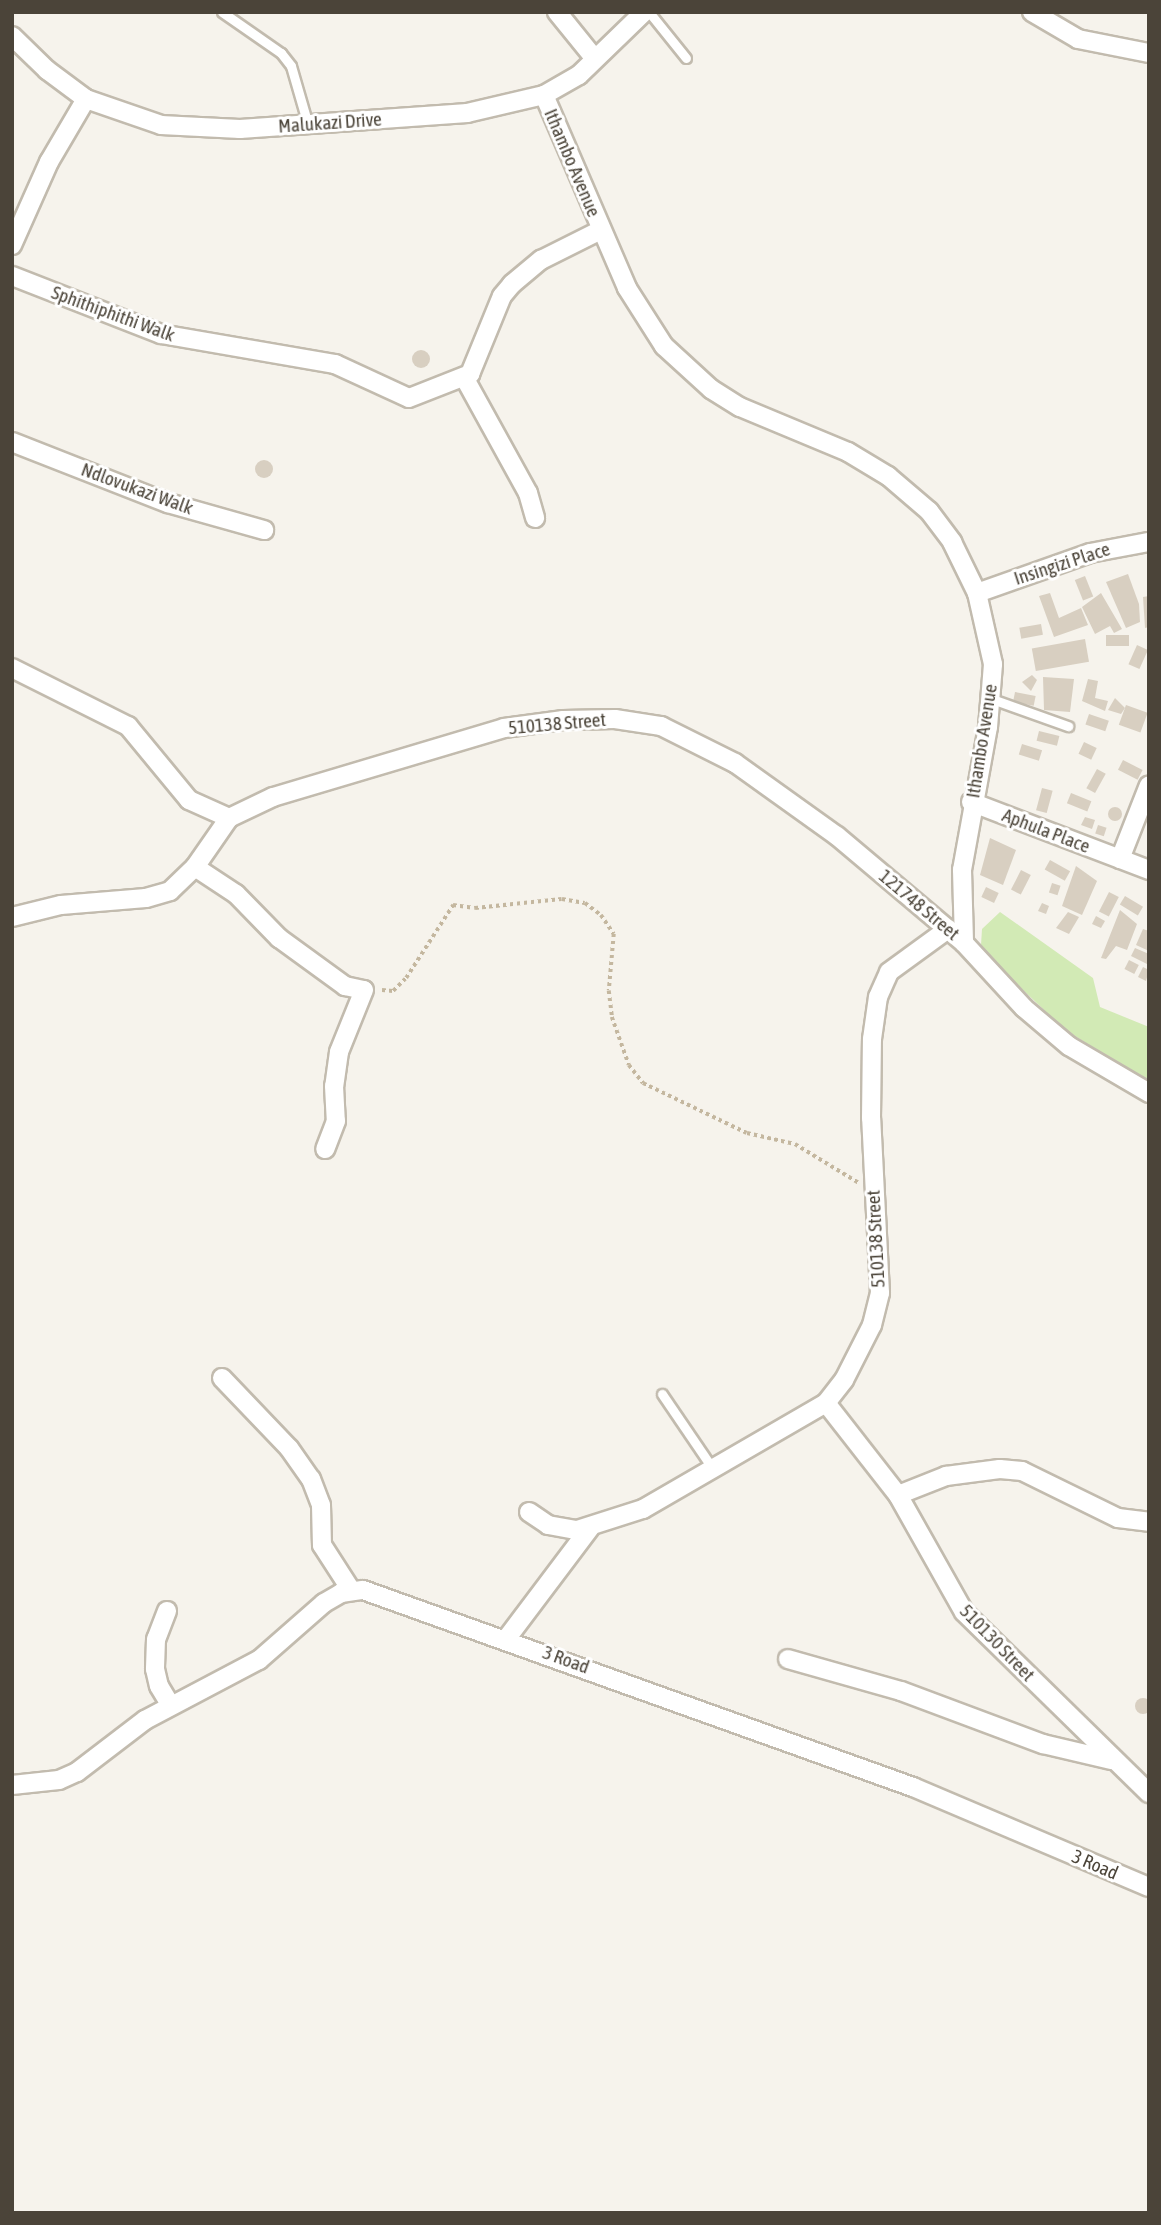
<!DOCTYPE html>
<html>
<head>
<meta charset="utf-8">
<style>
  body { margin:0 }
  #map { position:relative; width:1161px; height:2225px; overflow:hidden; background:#f6f3ec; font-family:"Asap Condensed",sans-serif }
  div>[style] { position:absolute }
  .green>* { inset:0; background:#d2eab5 }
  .building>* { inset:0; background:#d8cfc1; transform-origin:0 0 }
  .round { border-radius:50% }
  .path>* { height:3.5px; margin-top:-1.75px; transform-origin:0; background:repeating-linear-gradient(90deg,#c4b79f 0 3.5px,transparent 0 7px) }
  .roads { filter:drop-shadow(2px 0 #c2bbae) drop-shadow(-2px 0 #c2bbae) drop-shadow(0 2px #c2bbae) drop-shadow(0 -2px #c2bbae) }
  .lane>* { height:9px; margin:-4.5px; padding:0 4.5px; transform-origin:4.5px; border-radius:4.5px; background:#fff }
  .street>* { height:18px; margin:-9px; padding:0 9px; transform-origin:9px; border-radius:9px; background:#fff }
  span { translate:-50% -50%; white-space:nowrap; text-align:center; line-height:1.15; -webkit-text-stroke:6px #fff; paint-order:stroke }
  .street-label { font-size:19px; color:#4b4439 }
  .frame { position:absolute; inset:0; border:14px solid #4b4439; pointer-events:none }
</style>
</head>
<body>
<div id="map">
  <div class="green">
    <i style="clip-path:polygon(1000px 912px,1093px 978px,1100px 1007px,1149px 1027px,1149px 1083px,1064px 1029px,1000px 968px,981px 945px,982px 929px)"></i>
  </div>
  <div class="building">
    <i class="round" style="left:412px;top:350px;width:18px;height:18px"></i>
    <i class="round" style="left:255px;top:460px;width:18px;height:18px"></i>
    <i style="clip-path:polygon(1128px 574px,1139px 604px,1140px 622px,1126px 628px,1106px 582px)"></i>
    <i style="left:1085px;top:576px;width:22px;height:11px;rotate:68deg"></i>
    <i style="clip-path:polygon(1050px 593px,1059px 618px,1081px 608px,1088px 625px,1054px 637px,1039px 596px)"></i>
    <i style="clip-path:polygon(1101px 593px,1122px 629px,1114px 633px,1110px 626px,1095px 634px,1082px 607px)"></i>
    <i style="clip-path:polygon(1149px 596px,1149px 627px,1145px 628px,1143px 597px)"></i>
    <i style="left:1041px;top:624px;width:11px;height:22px;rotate:80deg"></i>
    <i style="left:1129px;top:635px;width:11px;height:23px;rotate:90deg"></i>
    <i style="left:1085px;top:639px;width:23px;height:54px;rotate:80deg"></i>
    <i style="left:1137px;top:645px;width:12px;height:21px;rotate:24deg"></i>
    <i style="clip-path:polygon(1032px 675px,1037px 680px,1031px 691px,1022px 682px)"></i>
    <i style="clip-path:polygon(1043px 677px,1074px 679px,1070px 712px,1044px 710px)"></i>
    <i style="clip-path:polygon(1088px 679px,1098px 681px,1095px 698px,1108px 701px,1105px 711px,1082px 701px)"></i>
    <i style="left:1015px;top:692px;width:21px;height:10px;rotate:11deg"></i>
    <i style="clip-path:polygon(1115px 698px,1125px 708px,1121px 714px,1108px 710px)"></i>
    <i style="left:1126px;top:705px;width:23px;height:21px;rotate:20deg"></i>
    <i style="left:1089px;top:714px;width:21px;height:11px;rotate:19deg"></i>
    <i style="left:1039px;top:731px;width:21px;height:10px;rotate:14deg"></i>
    <i style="left:1084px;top:742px;width:14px;height:13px;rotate:25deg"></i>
    <i style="left:1022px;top:744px;width:21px;height:11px;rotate:17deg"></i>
    <i style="left:1123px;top:760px;width:22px;height:11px;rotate:27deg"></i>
    <i style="left:1097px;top:769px;width:10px;height:22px;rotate:29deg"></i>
    <i style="left:1042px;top:788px;width:11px;height:23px;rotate:15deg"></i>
    <i style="left:1071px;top:793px;width:22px;height:11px;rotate:22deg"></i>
    <i class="round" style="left:1108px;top:807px;width:14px;height:14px"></i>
    <i style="clip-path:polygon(1085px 817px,1095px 820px,1092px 829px,1081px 825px)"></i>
    <i style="left:1098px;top:825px;width:9px;height:9px;rotate:18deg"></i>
    <i style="clip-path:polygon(990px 838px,1016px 850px,1003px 885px,980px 875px)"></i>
    <i style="left:1050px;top:860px;width:23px;height:11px;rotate:29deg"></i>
    <i style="clip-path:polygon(1076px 866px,1097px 881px,1082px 915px,1062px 906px)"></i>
    <i style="left:1021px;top:870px;width:11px;height:22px;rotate:27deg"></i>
    <i style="left:1052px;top:883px;width:9px;height:10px;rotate:18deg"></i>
    <i style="left:986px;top:887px;width:14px;height:11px;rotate:25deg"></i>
    <i style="left:1109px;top:892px;width:11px;height:22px;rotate:27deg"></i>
    <i style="left:1125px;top:896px;width:21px;height:10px;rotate:31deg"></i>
    <i style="clip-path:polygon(1042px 903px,1049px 906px,1046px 914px,1038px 911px)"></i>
    <i style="clip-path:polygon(1120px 910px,1137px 924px,1127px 950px,1116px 946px,1106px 959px,1101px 958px)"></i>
    <i style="clip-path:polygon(1068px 912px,1079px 917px,1069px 934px,1056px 928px)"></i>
    <i style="clip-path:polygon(1096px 916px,1105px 921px,1101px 928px,1092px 924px)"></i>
    <i style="clip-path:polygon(1143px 929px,1149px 931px,1149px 951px,1136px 945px)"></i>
    <i style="clip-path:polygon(1135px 948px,1149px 954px,1149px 965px,1131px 956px)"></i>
    <i style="left:1129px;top:960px;width:11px;height:10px;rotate:27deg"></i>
    <i style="clip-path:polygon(1143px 967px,1149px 970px,1146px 981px,1138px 977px)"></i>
    <i class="round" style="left:1135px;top:1698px;width:16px;height:16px"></i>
  </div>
  <div class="path">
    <i style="left:382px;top:990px;width:11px;rotate:5deg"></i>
    <i style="left:393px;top:991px;width:18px;rotate:-45deg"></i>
    <i style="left:406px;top:978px;width:87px;rotate:-57.2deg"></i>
    <i style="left:453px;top:905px;width:22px;rotate:8deg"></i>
    <i style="left:475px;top:908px;width:87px;rotate:-5.9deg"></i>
    <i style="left:562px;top:899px;width:23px;rotate:10deg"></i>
    <i style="left:585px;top:903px;width:20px;rotate:37deg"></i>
    <i style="left:601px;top:915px;width:23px;rotate:56deg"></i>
    <i style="left:614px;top:934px;width:57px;rotate:95deg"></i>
    <i style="left:609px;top:991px;width:26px;rotate:83deg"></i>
    <i style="left:612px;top:1017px;width:51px;rotate:70.5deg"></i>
    <i style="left:629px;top:1065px;width:23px;rotate:52deg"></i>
    <i style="left:643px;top:1083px;width:115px;rotate:25.7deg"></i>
    <i style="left:747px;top:1133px;width:49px;rotate:12.9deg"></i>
    <i style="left:795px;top:1144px;width:75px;rotate:31.4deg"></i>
  </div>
  <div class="roads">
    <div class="lane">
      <i style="left:222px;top:12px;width:72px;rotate:34.8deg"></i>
      <i style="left:281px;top:53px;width:16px;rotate:52deg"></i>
      <i style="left:291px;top:66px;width:61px;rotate:73.9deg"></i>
      <i style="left:649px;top:12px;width:59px;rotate:51.2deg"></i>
      <i style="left:992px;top:699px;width:81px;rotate:19.6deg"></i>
      <i style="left:662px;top:1394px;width:91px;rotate:55.8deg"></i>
    </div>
    <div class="street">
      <i style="left:557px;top:12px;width:60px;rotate:51deg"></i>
      <i style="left:1032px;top:12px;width:53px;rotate:30.4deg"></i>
      <i style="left:1078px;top:39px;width:72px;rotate:11.2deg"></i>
      <i style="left:12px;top:36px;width:49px;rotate:44.2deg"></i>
      <i style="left:47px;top:70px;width:49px;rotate:36.6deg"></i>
      <i style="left:86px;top:99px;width:79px;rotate:19.1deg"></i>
      <i style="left:161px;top:125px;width:79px;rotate:2.9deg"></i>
      <i style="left:240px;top:129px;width:228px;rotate:-4deg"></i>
      <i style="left:467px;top:113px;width:79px;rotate:-13.2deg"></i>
      <i style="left:544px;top:95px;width:40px;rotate:-29.7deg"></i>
      <i style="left:579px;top:75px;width:91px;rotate:-44.1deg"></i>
      <i style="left:544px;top:95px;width:210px;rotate:66.7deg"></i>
      <i style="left:627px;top:288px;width:69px;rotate:57.5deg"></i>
      <i style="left:664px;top:346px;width:64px;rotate:42.5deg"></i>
      <i style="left:711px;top:389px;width:34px;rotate:32deg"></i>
      <i style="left:740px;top:407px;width:117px;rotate:22.6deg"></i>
      <i style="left:848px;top:452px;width:47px;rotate:31deg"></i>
      <i style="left:888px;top:476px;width:54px;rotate:40.5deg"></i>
      <i style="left:929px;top:511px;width:39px;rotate:53deg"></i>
      <i style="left:952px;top:542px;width:57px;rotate:63.9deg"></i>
      <i style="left:977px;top:593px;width:73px;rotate:77.3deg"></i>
      <i style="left:993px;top:664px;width:63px;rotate:94.5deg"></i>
      <i style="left:988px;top:727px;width:145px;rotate:100.3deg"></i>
      <i style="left:962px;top:870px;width:73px;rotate:88.4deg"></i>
      <i style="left:964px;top:943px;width:88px;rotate:47.3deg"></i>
      <i style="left:1024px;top:1008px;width:59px;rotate:40.2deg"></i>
      <i style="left:1069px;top:1046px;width:93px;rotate:30.4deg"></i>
      <i style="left:12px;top:245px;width:91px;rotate:-66deg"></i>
      <i style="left:49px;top:162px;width:73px;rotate:-59.6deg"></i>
      <i style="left:12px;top:276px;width:160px;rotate:21.3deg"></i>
      <i style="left:161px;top:334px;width:177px;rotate:9.8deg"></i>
      <i style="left:335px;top:364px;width:81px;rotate:24.7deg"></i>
      <i style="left:409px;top:398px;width:66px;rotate:-21.5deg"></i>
      <i style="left:470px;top:374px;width:84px;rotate:-67.7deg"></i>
      <i style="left:502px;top:296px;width:16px;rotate:-50deg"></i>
      <i style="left:512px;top:284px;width:38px;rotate:-40deg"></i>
      <i style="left:541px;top:260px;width:67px;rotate:-26.6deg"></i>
      <i style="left:464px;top:377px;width:132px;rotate:61.1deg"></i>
      <i style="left:528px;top:493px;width:26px;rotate:74deg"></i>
      <i style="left:12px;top:442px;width:168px;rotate:21.4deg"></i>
      <i style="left:168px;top:503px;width:100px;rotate:15.7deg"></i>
      <i style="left:977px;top:593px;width:120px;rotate:-19.5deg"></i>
      <i style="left:1090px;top:553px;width:60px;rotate:-10.6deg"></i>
      <i style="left:12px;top:668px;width:130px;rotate:26.6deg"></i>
      <i style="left:128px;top:726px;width:96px;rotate:50.5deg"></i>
      <i style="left:189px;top:800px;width:44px;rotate:24.2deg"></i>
      <i style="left:971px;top:802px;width:191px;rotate:20.9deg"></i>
      <i style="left:1120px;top:859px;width:79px;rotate:-68.6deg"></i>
      <i style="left:195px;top:867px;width:49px;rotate:33.4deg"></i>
      <i style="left:236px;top:894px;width:62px;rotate:45.7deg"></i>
      <i style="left:279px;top:938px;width:82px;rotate:36deg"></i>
      <i style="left:345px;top:986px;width:19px;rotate:12deg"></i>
      <i style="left:364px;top:990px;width:67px;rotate:112deg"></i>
      <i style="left:339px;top:1052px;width:34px;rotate:98deg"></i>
      <i style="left:334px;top:1086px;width:35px;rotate:87deg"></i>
      <i style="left:336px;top:1121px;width:30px;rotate:111deg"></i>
      <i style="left:12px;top:917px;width:50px;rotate:-13.8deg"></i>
      <i style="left:61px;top:905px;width:85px;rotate:-4.7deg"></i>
      <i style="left:146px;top:898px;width:25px;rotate:-16deg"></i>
      <i style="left:170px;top:891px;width:35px;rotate:-44deg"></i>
      <i style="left:195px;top:867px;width:60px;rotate:-55.2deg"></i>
      <i style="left:229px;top:818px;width:49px;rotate:-25.5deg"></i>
      <i style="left:273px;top:797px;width:241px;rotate:-16.6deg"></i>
      <i style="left:504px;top:728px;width:60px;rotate:-7.7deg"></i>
      <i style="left:563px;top:720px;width:52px;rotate:-1.1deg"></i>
      <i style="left:615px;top:719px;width:47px;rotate:8.7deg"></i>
      <i style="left:661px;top:726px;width:83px;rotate:26.6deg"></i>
      <i style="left:735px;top:763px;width:125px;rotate:35.6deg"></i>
      <i style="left:837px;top:836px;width:166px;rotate:40.1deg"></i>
      <i style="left:222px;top:1378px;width:97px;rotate:46.3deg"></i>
      <i style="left:289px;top:1448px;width:38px;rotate:55deg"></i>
      <i style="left:311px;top:1479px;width:28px;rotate:69deg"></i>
      <i style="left:321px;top:1505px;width:40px;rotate:88.6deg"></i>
      <i style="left:322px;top:1545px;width:54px;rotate:57.2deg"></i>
      <i style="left:826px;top:1403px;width:117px;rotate:52deg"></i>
      <i style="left:898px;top:1495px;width:134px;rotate:60.6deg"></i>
      <i style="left:964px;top:1612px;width:259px;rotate:44.4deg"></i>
      <i style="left:898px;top:1495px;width:52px;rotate:-21.6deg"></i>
      <i style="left:946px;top:1476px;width:54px;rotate:-7.4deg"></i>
      <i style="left:1000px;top:1469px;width:22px;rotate:5deg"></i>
      <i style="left:1022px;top:1471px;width:107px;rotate:26.1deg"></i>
      <i style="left:1118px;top:1518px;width:31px;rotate:7deg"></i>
      <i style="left:529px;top:1512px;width:23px;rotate:34deg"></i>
      <i style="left:548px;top:1525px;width:29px;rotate:10deg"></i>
      <i style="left:577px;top:1530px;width:69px;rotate:-17.7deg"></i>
      <i style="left:643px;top:1509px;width:211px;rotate:-30.1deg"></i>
      <i style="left:826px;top:1403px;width:29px;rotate:-52deg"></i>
      <i style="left:844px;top:1380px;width:62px;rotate:-63deg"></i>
      <i style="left:872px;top:1325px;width:33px;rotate:-76deg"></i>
      <i style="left:880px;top:1293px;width:175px;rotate:-92.9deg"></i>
      <i style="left:871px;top:1118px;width:79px;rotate:-89.3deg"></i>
      <i style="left:872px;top:1039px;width:42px;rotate:-81.9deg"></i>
      <i style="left:878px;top:997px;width:27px;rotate:-66deg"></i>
      <i style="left:889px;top:972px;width:73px;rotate:-36.1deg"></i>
      <i style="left:167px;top:1611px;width:30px;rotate:111deg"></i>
      <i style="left:156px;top:1639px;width:30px;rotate:92deg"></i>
      <i style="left:155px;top:1669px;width:17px;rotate:77deg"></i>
      <i style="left:159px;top:1686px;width:23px;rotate:59deg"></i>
      <i style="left:507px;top:1638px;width:138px;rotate:-53deg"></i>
      <i style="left:788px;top:1659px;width:117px;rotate:15.8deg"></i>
      <i style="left:901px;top:1691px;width:152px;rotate:20.5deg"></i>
      <i style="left:1043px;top:1744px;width:70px;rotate:13.2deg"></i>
      <i style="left:12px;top:1785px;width:47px;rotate:-6.1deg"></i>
      <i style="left:59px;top:1780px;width:20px;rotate:-24deg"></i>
      <i style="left:77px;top:1772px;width:86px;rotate:-37.4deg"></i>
      <i style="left:145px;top:1720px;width:129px;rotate:-27.8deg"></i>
      <i style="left:259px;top:1660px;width:86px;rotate:-41.2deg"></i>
      <i style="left:324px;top:1603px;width:20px;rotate:-30deg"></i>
      <i style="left:341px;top:1593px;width:22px;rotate:-8deg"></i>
      <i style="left:363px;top:1590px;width:584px;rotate:19.71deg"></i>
      <i style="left:913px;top:1787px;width:256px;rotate:23deg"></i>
    </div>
  </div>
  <div class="street-label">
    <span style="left:330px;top:123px;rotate:-4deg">Malukazi Drive</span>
    <span style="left:572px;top:163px;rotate:67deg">Ithambo Avenue</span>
    <span style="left:113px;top:314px;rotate:20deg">Sphithiphithi Walk</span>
    <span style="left:137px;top:489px;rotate:20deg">Ndlovukazi Walk</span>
    <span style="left:1062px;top:564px;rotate:-18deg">Insingizi Place</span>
    <span style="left:557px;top:724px;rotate:-5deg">510138 Street</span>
    <span style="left:982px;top:741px;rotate:-81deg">Ithambo Avenue</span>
    <span style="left:1046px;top:831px;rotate:21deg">Aphula Place</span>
    <span style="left:919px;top:905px;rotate:40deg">121748 Street</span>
    <span style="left:876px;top:1239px;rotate:-93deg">510138 Street</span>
    <span style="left:997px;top:1643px;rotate:46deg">510130 Street</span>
    <span style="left:566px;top:1660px;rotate:20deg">3 Road</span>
    <span style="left:1095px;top:1865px;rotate:23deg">3 Road</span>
  </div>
  <div class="frame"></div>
</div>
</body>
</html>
